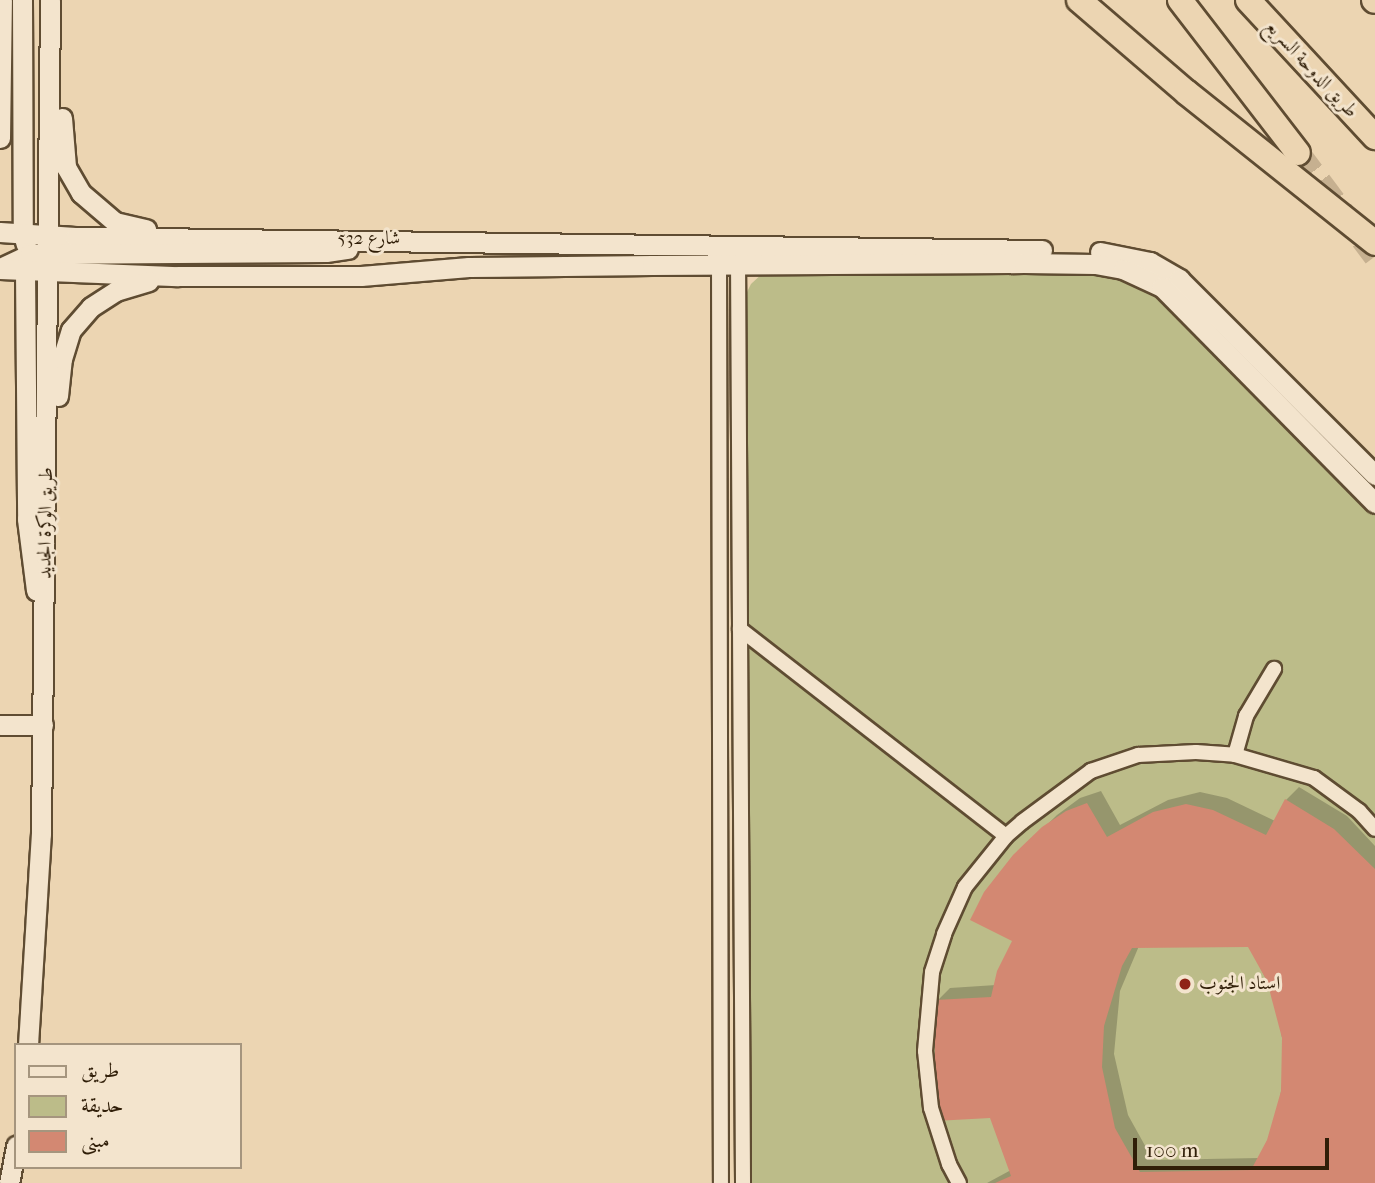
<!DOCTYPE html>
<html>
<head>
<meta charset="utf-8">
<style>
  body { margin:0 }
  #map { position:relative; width:1375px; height:1183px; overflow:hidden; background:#ecd5b2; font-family:"IM FELL French Canon",Amiri,serif }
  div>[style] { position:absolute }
  .green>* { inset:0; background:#bcbc89 }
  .shadow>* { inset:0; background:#0003 }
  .building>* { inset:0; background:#d38872 }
  .highway-tunnel>* { height:24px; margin-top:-12px; transform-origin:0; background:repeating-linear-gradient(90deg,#c6b090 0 24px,transparent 0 36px) }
  .roads { filter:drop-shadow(2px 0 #5f4c32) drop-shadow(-2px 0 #5f4c32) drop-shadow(0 2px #5f4c32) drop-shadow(0 -2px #5f4c32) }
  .street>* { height:14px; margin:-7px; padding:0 7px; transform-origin:7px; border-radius:7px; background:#f3e4cd }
  .secondary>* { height:19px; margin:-9.5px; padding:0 9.5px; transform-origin:9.5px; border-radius:9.5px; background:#f3e4cd }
  .highway>* { height:24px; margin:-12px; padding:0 12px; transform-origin:12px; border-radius:12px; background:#ecd5b2 }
  .dots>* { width:19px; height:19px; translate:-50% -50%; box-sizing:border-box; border:4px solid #f3e4cd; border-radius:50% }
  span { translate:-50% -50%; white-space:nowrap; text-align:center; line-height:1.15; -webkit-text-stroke:6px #f3e4cd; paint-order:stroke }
  .street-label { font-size:19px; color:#301e08 }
  .poi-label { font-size:19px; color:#301e08 }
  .left { translate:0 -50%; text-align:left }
  .legend { position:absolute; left:14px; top:1043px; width:228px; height:126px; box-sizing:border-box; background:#f3e4cd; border:2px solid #a5957e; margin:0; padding:9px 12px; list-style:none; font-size:21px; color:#301e08 }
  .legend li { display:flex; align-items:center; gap:14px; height:35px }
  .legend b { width:35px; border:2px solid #a5957e }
  .scale { position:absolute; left:1133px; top:1138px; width:196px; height:32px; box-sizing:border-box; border:4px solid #301e08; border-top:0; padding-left:9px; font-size:21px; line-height:24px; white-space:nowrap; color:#301e08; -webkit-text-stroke:5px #f3e4cd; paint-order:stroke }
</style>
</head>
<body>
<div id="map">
  <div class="green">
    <i style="clip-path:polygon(764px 272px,1083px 272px,1126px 277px,1160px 294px,1375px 514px,1375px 1183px,745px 1183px,746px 294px,751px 284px)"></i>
  </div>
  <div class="shadow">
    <i style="clip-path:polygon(evenodd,1299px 787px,1347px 816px,1375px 846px,1375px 1183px,987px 1183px,1011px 1170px,991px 1116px,937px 1001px,950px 988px,996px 985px,1014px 941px,1015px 856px,1057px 815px,1080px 798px,1101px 791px,1120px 825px,1168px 800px,1200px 792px,1227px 798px,1275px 821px,1286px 800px,1299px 787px,1249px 945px,1276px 999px,1285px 1057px,1279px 1108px,1268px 1141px,1259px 1158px,1153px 1160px,1128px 1115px,1114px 1054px,1120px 991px,1139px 946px,1249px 945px)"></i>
  </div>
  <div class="building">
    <i style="clip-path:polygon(evenodd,1285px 799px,1334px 829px,1375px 869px,1375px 1183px,995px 1183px,1011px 1176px,990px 1118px,935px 1121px,935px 1000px,991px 997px,997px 971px,1012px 941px,970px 920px,984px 892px,1013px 855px,1042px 827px,1066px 811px,1087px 803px,1107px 837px,1153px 812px,1186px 804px,1213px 810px,1266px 835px,1285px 799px,1248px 947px,1267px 981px,1282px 1038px,1281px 1091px,1267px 1140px,1251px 1170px,1140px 1172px,1115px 1128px,1102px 1067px,1104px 1026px,1122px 966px,1132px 948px,1248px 947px)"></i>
  </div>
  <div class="highway-tunnel">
    <i style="left:1298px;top:153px;width:129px;rotate:53.2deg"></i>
  </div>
  <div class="roads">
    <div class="street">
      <i style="left:719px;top:256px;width:927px;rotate:89.88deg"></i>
      <i style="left:738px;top:257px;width:926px;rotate:89.69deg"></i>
      <i style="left:740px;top:629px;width:337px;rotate:37.9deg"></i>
      <i style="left:1235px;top:755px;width:41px;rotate:-74.2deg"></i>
      <i style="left:1246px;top:716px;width:55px;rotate:-59.2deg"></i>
      <i style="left:959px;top:1183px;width:21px;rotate:-118deg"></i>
      <i style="left:949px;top:1164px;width:59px;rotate:-107.8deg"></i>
      <i style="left:931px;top:1108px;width:57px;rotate:-96deg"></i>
      <i style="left:925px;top:1051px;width:79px;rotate:-84.9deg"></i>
      <i style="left:932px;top:972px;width:40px;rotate:-72deg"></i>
      <i style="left:944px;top:934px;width:51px;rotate:-65.9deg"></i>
      <i style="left:965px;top:887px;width:65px;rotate:-51.2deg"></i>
      <i style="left:1006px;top:836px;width:21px;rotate:-41deg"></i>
      <i style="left:1022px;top:822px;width:86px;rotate:-36.5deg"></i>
      <i style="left:1091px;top:771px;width:50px;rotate:-18.8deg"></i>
      <i style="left:1138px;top:755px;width:58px;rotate:-3deg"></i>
      <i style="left:1196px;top:752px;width:39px;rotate:4deg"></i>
      <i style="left:1235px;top:755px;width:82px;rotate:16.2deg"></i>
      <i style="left:1314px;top:778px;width:56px;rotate:36.3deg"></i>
      <i style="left:1359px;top:811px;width:24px;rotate:48deg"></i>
    </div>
    <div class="secondary">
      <i style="left:22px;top:0;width:234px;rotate:89.8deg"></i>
      <i style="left:23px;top:234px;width:11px;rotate:75deg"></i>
      <i style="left:62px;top:118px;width:49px;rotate:85.3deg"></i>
      <i style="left:66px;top:167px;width:30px;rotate:60deg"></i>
      <i style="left:81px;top:193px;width:45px;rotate:40.5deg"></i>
      <i style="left:115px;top:222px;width:32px;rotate:13deg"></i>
      <i style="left:0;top:138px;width:138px;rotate:-89.2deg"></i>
      <i style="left:0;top:232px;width:75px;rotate:3.8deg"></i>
      <i style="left:75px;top:237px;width:967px;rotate:0.77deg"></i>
      <i style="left:1100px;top:252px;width:51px;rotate:11.3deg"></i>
      <i style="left:1150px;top:262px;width:34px;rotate:30deg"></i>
      <i style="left:1179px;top:279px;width:277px;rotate:45deg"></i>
      <i style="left:22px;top:261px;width:10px;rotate:73deg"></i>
      <i style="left:25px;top:271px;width:248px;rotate:89.5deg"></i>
      <i style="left:27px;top:519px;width:72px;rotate:82.8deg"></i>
      <i style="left:0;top:268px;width:33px;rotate:-25deg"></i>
      <i style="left:30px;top:254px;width:296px;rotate:-0.4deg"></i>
      <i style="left:326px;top:252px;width:22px;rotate:-8deg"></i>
      <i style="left:0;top:269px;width:178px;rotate:2.3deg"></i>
      <i style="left:178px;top:276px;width:183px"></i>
      <i style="left:361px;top:276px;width:108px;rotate:-4.8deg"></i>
      <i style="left:469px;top:267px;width:183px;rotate:-0.6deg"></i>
      <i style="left:652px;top:265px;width:372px;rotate:-0.3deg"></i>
      <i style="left:1024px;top:263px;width:71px;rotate:0.8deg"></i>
      <i style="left:1095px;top:264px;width:28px;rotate:10deg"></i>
      <i style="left:1123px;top:269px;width:43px;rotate:24.8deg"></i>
      <i style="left:1162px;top:287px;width:303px;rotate:45.4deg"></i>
      <i style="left:58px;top:396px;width:37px;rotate:-84deg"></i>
      <i style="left:62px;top:359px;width:30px;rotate:-73deg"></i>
      <i style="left:71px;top:330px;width:30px;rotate:-49deg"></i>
      <i style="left:91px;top:307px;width:30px;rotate:-33deg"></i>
      <i style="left:116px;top:291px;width:34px;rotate:-17deg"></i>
      <i style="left:0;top:725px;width:43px"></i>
      <i style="left:28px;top:1045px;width:211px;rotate:-86.5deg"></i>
      <i style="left:41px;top:834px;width:834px;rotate:-89.38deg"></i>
      <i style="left:9px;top:1183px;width:38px;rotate:-79deg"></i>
    </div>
    <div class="highway">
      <i style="left:1079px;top:0;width:141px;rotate:40.7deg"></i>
      <i style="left:1186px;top:92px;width:242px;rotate:38.6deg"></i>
      <i style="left:1180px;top:0;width:193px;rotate:52.4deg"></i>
      <i style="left:1248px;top:0;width:187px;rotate:47.2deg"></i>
      <i style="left:1374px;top:0;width:1px;rotate:45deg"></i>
    </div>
  </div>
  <div class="dots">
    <i style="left:1185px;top:984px;background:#8f2418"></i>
  </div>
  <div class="street-label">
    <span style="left:1311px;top:69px;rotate:47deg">طريق الدوحة السريع</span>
    <span style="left:369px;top:239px">شارع 532</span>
    <span style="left:46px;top:523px;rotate:-89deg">طريق الوكرة الجديد</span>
  </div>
  <div class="poi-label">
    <span class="left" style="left:1199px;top:984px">استاد الجنوب</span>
  </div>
  <ul class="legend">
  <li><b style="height:9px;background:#f3e4cd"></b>طريق</li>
  <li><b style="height:19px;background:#bcbc89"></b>حديقة</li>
  <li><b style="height:19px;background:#d38872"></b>مبنى</li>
  </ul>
  <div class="scale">100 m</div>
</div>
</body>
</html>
